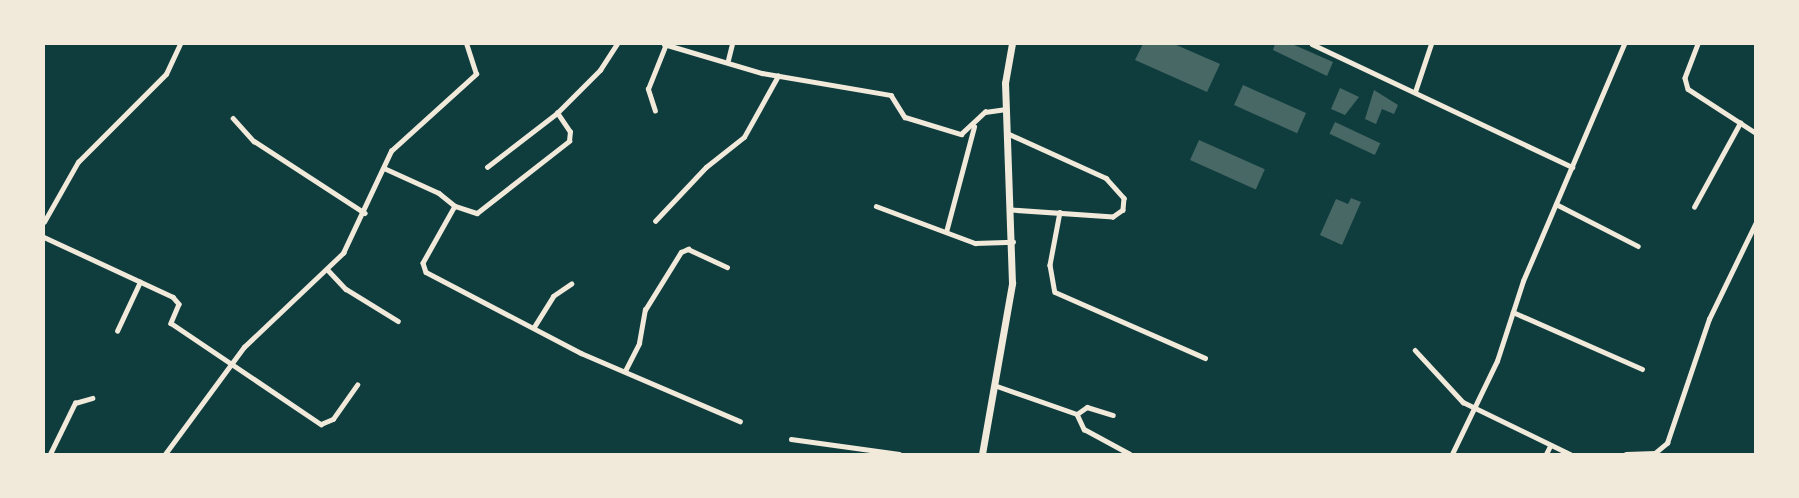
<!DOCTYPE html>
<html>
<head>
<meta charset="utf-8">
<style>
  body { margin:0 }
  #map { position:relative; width:1799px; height:498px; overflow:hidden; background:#0f3d3e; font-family:"DejaVu Sans",sans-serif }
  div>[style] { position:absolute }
  .building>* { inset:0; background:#486865; transform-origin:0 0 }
  .minor>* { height:4.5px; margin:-2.25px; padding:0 2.25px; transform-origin:2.25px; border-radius:2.25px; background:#f1e9da }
  .secondary>* { height:7px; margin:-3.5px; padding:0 3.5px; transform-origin:3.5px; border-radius:3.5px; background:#f1e9da }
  span { translate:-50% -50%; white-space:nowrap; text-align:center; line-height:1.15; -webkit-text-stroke:6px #f1e9da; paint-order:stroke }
  .frame { position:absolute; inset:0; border:45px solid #f1e9da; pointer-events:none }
</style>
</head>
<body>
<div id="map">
  <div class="building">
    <i style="clip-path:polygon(1143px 44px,1174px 44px,1220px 64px,1207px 92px,1135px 60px)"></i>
    <i style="clip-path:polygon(1275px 44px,1292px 44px,1333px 62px,1327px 76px,1273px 50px)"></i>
    <i style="left:1243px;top:85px;width:69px;height:22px;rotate:24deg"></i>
    <i style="clip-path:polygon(1340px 88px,1359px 97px,1345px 115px,1331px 109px)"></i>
    <i style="clip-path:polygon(1374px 90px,1398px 105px,1394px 114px,1382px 109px,1376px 124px,1365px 119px)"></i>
    <i style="left:1335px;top:122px;width:50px;height:13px;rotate:25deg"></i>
    <i style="left:1199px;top:140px;width:72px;height:22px;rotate:24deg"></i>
    <i style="clip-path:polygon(1351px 198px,1361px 202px,1342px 245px,1320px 235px,1336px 199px,1348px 204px)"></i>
  </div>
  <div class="minor">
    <i style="left:664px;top:44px;width:102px;rotate:16.5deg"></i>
    <i style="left:762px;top:73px;width:131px;rotate:9.7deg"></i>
    <i style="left:891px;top:95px;width:26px;rotate:58deg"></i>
    <i style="left:905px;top:117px;width:59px;rotate:16.9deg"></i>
    <i style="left:961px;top:134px;width:33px;rotate:-43deg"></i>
    <i style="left:985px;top:112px;width:21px;rotate:-8deg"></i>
    <i style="left:1312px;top:44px;width:288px;rotate:25.3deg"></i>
    <i style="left:1698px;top:44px;width:36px;rotate:111deg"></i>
    <i style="left:1685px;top:78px;width:11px;rotate:75deg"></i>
    <i style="left:1688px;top:89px;width:81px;rotate:32.9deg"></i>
    <i style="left:728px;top:60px;width:16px;rotate:-76deg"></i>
    <i style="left:1415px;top:92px;width:51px;rotate:-71.6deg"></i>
    <i style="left:655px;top:111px;width:23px;rotate:-108deg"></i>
    <i style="left:648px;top:89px;width:48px;rotate:-68.2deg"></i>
    <i style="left:233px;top:118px;width:31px;rotate:48deg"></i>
    <i style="left:254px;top:141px;width:132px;rotate:33deg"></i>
    <i style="left:1007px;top:133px;width:109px;rotate:24.4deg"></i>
    <i style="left:1106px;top:178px;width:27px;rotate:48deg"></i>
    <i style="left:1124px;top:198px;width:12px;rotate:95deg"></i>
    <i style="left:1123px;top:210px;width:12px;rotate:145deg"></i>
    <i style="left:1113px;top:217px;width:102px;rotate:-176.1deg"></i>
    <i style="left:487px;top:167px;width:88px;rotate:-37.6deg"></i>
    <i style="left:384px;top:168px;width:60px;rotate:24.4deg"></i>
    <i style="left:439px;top:193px;width:21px;rotate:39deg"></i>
    <i style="left:455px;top:206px;width:65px;rotate:119.3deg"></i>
    <i style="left:423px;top:263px;width:9px;rotate:72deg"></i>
    <i style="left:426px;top:272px;width:175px;rotate:27.6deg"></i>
    <i style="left:581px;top:353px;width:173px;rotate:23.2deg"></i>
    <i style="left:1556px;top:204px;width:92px;rotate:27.1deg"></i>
    <i style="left:455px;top:206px;width:23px;rotate:18deg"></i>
    <i style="left:477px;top:213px;width:117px;rotate:-38deg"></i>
    <i style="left:569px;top:141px;width:9px;rotate:-84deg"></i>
    <i style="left:570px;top:132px;width:23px;rotate:-124deg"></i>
    <i style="left:557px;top:113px;width:61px;rotate:-45deg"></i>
    <i style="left:600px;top:70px;width:31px;rotate:-57deg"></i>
    <i style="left:876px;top:206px;width:106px;rotate:20.5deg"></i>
    <i style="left:975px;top:243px;width:38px;rotate:-2deg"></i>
    <i style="left:1694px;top:207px;width:96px;rotate:-61.3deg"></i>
    <i style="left:1060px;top:212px;width:54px;rotate:100.7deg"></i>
    <i style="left:1050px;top:265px;width:27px;rotate:80deg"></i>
    <i style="left:1055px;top:292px;width:164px;rotate:23.7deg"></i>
    <i style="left:655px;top:221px;width:74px;rotate:-46.6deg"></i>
    <i style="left:706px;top:167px;width:48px;rotate:-38.3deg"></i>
    <i style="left:744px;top:137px;width:70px;rotate:-60.9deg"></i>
    <i style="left:44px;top:222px;width:69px;rotate:-60.5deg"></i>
    <i style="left:78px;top:162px;width:124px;rotate:-45deg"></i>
    <i style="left:166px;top:74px;width:33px;rotate:-65deg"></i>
    <i style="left:946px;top:232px;width:109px;rotate:-75.1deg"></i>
    <i style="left:44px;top:237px;width:142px;rotate:24.9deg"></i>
    <i style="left:173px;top:297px;width:9px;rotate:49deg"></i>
    <i style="left:179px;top:304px;width:21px;rotate:113deg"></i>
    <i style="left:171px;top:323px;width:181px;rotate:34deg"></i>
    <i style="left:321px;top:424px;width:13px;rotate:-23deg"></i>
    <i style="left:333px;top:419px;width:42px;rotate:-54.8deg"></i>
    <i style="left:328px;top:270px;width:26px;rotate:47deg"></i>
    <i style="left:346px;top:289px;width:61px;rotate:31.6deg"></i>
    <i style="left:1513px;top:312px;width:141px;rotate:23.8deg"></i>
    <i style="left:534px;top:327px;width:36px;rotate:-58deg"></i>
    <i style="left:553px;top:296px;width:22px;rotate:-34deg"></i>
    <i style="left:117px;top:331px;width:54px;rotate:-64.9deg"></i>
    <i style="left:1415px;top:350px;width:71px;rotate:47.3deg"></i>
    <i style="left:1463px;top:402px;width:119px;rotate:25.9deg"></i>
    <i style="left:625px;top:371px;width:31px;rotate:-63deg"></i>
    <i style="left:639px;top:343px;width:34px;rotate:-80deg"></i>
    <i style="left:645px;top:310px;width:68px;rotate:-58.2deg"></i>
    <i style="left:681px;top:252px;width:8px;rotate:-23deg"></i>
    <i style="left:688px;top:249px;width:43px;rotate:24.8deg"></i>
    <i style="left:997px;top:386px;width:85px;rotate:19.3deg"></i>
    <i style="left:1077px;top:414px;width:17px;rotate:65deg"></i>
    <i style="left:1084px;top:429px;width:52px;rotate:28.5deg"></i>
    <i style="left:1077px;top:414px;width:12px;rotate:-35deg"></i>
    <i style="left:1087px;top:407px;width:27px;rotate:17deg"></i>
    <i style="left:791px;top:439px;width:109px;rotate:7.9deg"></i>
    <i style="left:50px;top:454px;width:57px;rotate:-63.9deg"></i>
    <i style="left:75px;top:403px;width:18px;rotate:-16deg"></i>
    <i style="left:165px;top:454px;width:133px;rotate:-53.6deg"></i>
    <i style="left:244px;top:347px;width:137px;rotate:-43.5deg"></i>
    <i style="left:343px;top:253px;width:113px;rotate:-64.8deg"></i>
    <i style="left:391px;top:151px;width:115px;rotate:-42.2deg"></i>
    <i style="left:476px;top:74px;width:32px;rotate:-108deg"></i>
    <i style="left:1452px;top:454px;width:103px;rotate:-64.2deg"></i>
    <i style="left:1497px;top:361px;width:84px;rotate:-72deg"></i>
    <i style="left:1523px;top:281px;width:258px;rotate:-66.9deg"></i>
    <i style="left:1546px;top:454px;width:9px;rotate:-63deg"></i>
    <i style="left:1626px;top:454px;width:29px;rotate:-2deg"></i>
    <i style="left:1655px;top:453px;width:16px;rotate:-40deg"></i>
    <i style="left:1667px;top:443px;width:131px;rotate:-71.3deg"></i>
    <i style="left:1709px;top:319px;width:108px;rotate:-64.1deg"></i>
  </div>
  <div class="secondary">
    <i style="left:982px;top:454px;width:174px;rotate:-80deg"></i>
    <i style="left:1012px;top:283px;width:200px;rotate:-92deg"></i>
    <i style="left:1005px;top:83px;width:40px;rotate:-80deg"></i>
  </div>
  <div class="frame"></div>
</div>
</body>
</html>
